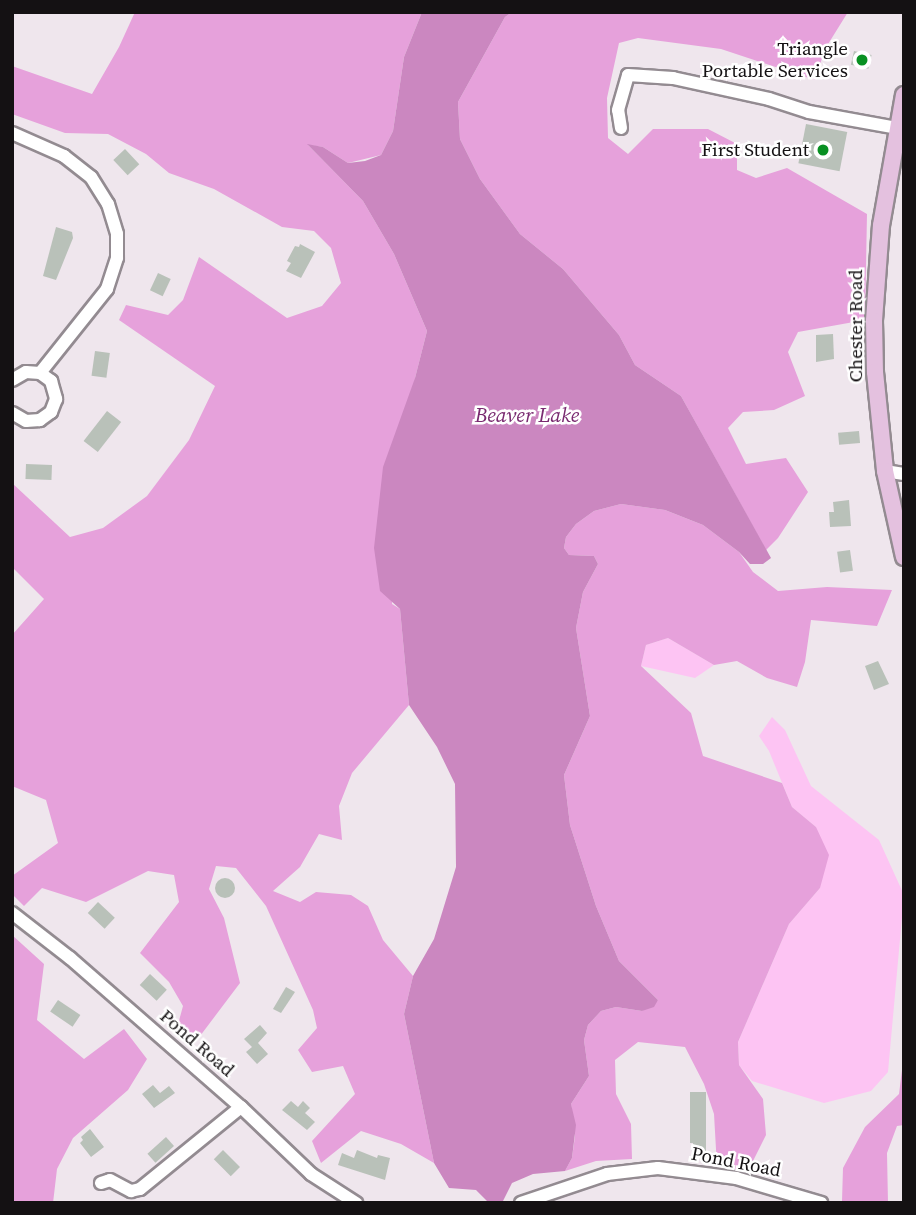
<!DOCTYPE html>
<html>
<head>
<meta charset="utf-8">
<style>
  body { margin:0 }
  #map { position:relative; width:916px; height:1215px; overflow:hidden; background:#efe6ed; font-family:"Source Serif 4",serif }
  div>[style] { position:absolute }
  .green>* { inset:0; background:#fdc4f3 }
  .forest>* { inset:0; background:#e6a1db }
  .water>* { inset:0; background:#cb87c0 }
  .building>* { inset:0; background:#b9c1b9; transform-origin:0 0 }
  .round { border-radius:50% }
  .roads { filter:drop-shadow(2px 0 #938b91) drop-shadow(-2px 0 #938b91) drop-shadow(0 2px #938b91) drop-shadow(0 -2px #938b91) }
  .minor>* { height:12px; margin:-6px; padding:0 6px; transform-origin:6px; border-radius:6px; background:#fff }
  .major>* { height:16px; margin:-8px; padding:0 8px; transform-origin:8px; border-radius:8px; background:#e4c1df }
  .dots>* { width:19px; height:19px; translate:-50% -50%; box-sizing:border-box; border:4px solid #fff; border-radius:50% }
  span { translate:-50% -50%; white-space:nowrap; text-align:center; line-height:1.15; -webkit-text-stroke:5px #fff; paint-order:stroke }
  .poi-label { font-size:19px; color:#141113 }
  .right { translate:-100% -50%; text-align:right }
  .street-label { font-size:19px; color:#141113 }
  .water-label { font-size:21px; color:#792a70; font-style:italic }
  .frame { position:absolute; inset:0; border:14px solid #141113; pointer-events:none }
</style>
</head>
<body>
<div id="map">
  <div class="green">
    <i style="clip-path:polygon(668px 638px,714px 665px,695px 678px,641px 666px,646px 645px)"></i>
    <i style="clip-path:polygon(772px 717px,785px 730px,811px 786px,879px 840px,904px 895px,888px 1072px,871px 1091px,824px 1103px,752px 1081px,739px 1065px,738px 1042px,789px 924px,820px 888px,816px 827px,792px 807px,769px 751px,759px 736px)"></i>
  </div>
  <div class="forest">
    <i style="clip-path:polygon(135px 12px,422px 12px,404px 57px,393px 131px,381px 155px,348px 163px,323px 147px,308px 145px,363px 201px,394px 254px,427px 331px,415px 378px,392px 604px,400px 609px,409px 705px,352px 773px,339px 806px,342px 840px,319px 834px,300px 867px,273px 891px,300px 902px,316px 892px,351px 895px,368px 906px,383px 940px,413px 976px,404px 1014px,434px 1163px,401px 1144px,361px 1131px,321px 1163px,312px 1141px,355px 1094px,343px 1066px,312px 1072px,298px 1050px,317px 1028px,313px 1010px,266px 906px,236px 868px,216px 866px,209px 889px,224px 918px,240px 983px,194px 1044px,177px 1028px,183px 1006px,169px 982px,140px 953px,179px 902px,174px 875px,148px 871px,86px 902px,42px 888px,24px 906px,12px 894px,12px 876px,58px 843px,46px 800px,12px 786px,12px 635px,44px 599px,12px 567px,12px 483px,70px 537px,103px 528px,147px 496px,189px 440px,215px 386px,119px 320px,126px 305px,168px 315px,183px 300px,199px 257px,287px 318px,322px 306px,341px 283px,331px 248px,314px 231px,282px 227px,214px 189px,169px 173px,146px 154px,108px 134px,65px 133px,12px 114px,12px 66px,92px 94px,119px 47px)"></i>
    <i style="clip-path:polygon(512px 12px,848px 12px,825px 49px,815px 80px,721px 49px,638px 38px,619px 43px,607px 98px,608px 138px,628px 154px,653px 129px,708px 129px,737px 144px,737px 170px,756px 178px,787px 168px,867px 214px,865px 320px,798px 332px,788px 352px,805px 396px,774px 410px,743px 412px,728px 428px,746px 464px,786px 458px,808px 492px,778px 538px,766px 550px,681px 396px,635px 365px,619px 335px,563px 269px,520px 234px,480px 179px,460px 139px,458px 102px,505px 17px)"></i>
    <i style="clip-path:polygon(621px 504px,665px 510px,703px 525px,739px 552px,753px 572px,778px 591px,827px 587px,892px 590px,877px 626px,811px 620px,805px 662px,797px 687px,767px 678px,737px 661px,714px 665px,668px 638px,646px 645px,641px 666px,691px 713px,703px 756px,782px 783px,792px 807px,816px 827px,829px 855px,820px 888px,789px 924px,738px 1042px,739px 1065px,763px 1099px,766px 1135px,747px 1173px,717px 1167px,714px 1114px,704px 1084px,685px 1047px,638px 1042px,615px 1060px,616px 1094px,631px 1124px,632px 1159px,596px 1161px,565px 1171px,572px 1158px,575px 1136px,571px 1104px,589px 1076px,584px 1040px,588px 1025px,601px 1011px,616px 1007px,642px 1011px,658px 1000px,619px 961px,596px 906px,570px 825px,564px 775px,590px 716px,576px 628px,583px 592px,598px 564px,594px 556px,569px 555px,564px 548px,566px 537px,576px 524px,594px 511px)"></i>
    <i style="clip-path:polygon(12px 935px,44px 964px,37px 1020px,84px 1059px,124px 1029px,147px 1059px,128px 1090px,73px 1138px,57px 1169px,53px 1203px,12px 1203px)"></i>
    <i style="clip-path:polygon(904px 1054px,904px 1125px,897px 1126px,887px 1153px,888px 1203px,842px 1201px,843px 1168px,865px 1127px,899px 1094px)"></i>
  </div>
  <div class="water">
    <i style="clip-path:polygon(422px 12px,512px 12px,505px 17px,458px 102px,460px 139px,480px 179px,520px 234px,563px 269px,619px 335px,635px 365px,681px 396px,771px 558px,763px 564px,750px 564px,739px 552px,703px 525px,665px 510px,621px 504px,594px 511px,576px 524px,566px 537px,564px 548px,569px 555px,594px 556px,598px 564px,583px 592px,576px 628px,590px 716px,564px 775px,570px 825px,596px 906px,619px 961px,658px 1000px,654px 1007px,642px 1011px,616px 1007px,601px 1011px,588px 1025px,584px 1040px,589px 1076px,571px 1104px,576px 1125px,572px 1158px,565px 1171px,533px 1174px,512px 1183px,502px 1203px,489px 1203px,476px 1190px,449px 1188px,434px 1163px,404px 1014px,413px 976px,434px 939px,456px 867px,455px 784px,437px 747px,409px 705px,400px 609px,380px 591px,374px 548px,383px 467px,415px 378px,427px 331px,394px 254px,363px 201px,307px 144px,323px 147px,348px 163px,365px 161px,381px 155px,393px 131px,404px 57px)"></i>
  </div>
  <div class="building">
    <i style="left:854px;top:51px;width:18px;height:14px;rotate:13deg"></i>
    <i style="left:806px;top:124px;width:42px;height:40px;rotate:11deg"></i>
    <i style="left:125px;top:149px;width:21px;height:16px;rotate:47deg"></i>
    <i style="clip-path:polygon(56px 227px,72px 232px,73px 238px,56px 280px,43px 276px)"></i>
    <i style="clip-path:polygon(300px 244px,315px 252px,301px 278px,286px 271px,291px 263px,287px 261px,295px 246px,299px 247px)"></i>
    <i style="left:158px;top:273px;width:14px;height:19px;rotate:25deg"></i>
    <i style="clip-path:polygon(833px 334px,834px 359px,816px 362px,816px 335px)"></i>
    <i style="left:95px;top:351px;width:15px;height:25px;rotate:8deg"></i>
    <i style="left:107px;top:411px;width:18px;height:38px;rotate:38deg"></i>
    <i style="left:859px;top:431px;width:12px;height:21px;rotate:85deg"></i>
    <i style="left:26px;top:464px;width:26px;height:15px;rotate:2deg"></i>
    <i style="clip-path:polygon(849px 500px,851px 526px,830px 527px,829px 512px,834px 512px,833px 502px)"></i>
    <i style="left:850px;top:550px;width:21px;height:13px;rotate:82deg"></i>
    <i style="clip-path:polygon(878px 661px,889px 684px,874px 690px,865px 666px)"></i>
    <i class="round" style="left:215px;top:878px;width:20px;height:20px"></i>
    <i style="left:98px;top:902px;width:23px;height:15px;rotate:43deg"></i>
    <i style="left:150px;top:974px;width:23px;height:15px;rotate:43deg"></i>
    <i style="clip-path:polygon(286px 987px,295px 992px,281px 1013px,273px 1009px)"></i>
    <i style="left:58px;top:1000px;width:27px;height:14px;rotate:34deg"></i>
    <i style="clip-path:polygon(260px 1025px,267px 1033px,258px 1043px,268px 1054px,257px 1064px,246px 1052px,252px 1047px,244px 1039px)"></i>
    <i style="clip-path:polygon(153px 1085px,160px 1093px,169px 1086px,175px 1093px,154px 1108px,142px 1094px)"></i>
    <i style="clip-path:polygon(690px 1092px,706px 1092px,706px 1157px,693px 1157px,693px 1143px,690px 1143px)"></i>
    <i style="clip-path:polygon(291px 1101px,298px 1107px,303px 1101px,310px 1108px,305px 1113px,315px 1122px,307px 1130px,282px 1110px)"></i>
    <i style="clip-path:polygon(90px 1129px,104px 1147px,91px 1157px,80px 1143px,83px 1140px,81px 1137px)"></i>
    <i style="left:166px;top:1137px;width:12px;height:25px;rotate:48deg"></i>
    <i style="left:223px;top:1150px;width:24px;height:13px;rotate:45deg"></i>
    <i style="clip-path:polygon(357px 1150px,377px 1158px,378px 1155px,390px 1158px,385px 1180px,338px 1165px,342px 1153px,354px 1158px)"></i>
  </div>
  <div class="roads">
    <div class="minor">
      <i style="left:621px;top:128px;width:18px;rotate:-99deg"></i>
      <i style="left:618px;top:110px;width:36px;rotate:-74deg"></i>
      <i style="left:628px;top:75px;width:45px;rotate:3.8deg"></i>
      <i style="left:673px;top:78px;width:98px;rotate:12.3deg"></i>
      <i style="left:769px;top:99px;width:42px;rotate:18deg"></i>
      <i style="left:809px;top:112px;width:89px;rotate:10.3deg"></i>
      <i style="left:12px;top:133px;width:57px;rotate:23.9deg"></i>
      <i style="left:64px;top:156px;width:34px;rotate:38deg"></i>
      <i style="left:91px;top:177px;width:32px;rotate:58deg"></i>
      <i style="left:108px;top:204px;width:31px;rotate:73deg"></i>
      <i style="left:117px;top:234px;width:24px;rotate:90deg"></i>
      <i style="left:117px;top:258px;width:33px;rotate:108deg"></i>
      <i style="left:107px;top:289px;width:107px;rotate:128.6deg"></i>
      <i style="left:12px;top:380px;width:16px;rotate:-30deg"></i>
      <i style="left:26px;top:372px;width:14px;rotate:4deg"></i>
      <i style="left:40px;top:373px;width:14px;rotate:36deg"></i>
      <i style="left:51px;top:381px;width:19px;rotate:74deg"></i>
      <i style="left:56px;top:399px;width:14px;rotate:111deg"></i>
      <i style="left:51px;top:412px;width:14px;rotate:144deg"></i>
      <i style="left:40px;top:420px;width:14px;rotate:176deg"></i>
      <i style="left:26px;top:421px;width:16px;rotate:-150deg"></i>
      <i style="left:885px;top:471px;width:19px;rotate:9deg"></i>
      <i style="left:12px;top:913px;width:73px;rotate:37.8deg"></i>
      <i style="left:70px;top:958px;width:227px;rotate:41.1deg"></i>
      <i style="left:241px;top:1107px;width:97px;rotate:43.7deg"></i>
      <i style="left:311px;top:1174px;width:54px;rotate:32.8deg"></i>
      <i style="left:101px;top:1183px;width:9px;rotate:-18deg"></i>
      <i style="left:110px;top:1180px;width:24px;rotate:28deg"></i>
      <i style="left:131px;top:1191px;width:9px;rotate:-13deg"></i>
      <i style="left:140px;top:1189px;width:130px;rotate:-39.1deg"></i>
      <i style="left:521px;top:1203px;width:91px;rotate:-18.6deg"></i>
      <i style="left:607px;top:1174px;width:51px;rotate:-6.7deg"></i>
      <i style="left:658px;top:1168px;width:79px;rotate:7.3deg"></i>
      <i style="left:736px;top:1178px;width:89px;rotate:16.4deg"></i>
    </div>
    <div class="major">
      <i style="left:904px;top:95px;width:132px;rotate:100deg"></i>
      <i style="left:881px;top:225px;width:96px;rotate:94.2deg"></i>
      <i style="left:874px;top:321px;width:51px;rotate:88.9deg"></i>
      <i style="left:875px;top:372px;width:100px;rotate:84.2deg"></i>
      <i style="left:885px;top:471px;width:88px;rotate:77.5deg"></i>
    </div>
  </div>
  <div class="dots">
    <i style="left:862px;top:60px;background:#089022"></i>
    <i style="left:823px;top:150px;background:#089022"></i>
  </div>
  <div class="poi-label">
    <span class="right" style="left:848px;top:60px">Triangle<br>Portable Services</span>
    <span class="right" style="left:809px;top:150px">First Student</span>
  </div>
  <div class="street-label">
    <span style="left:856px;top:326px;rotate:-90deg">Chester Road</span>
    <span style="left:197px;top:1043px;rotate:41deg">Pond Road</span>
    <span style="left:736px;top:1162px;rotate:11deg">Pond Road</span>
  </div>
  <div class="water-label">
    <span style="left:527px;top:415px">Beaver Lake</span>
  </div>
  <div class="frame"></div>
</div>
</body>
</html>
